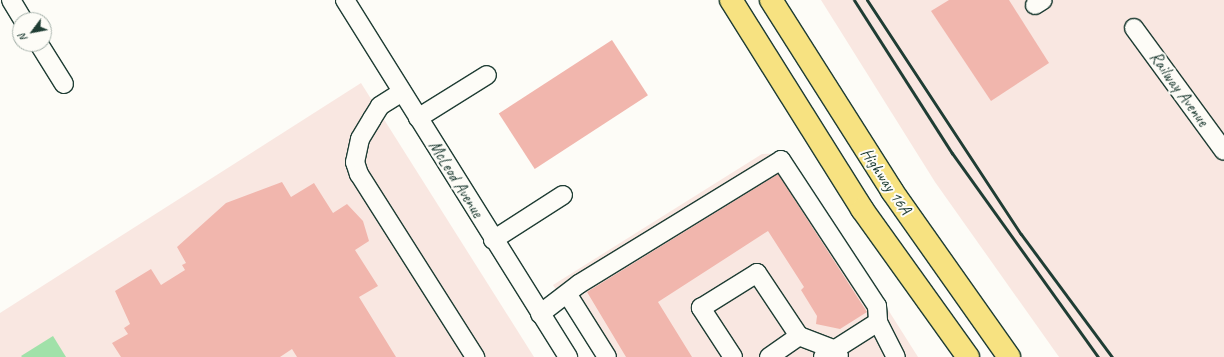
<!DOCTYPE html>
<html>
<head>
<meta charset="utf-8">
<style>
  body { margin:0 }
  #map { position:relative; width:1224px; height:357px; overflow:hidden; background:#fdfcf7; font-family:Caveat,sans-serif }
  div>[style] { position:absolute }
  .built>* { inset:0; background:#f9e7e1 }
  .green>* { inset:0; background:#a1e1a9 }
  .building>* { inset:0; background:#f1b6ad; transform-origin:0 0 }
  .roads { filter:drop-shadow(1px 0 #1f3d34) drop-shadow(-1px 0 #1f3d34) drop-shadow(0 1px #1f3d34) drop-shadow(0 -1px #1f3d34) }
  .minor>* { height:18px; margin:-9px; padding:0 9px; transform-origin:9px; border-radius:9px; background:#fdfcf7 }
  .major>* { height:22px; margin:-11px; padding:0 11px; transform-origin:11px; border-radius:11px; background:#f7e281 }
  .rail>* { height:3px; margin:-1.5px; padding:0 1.5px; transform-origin:1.5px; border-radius:1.5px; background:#1f3d34 }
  span { translate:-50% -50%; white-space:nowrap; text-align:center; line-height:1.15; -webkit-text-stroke:4px #fdfcf7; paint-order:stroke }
  .street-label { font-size:17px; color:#1f3d34 }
  .north { position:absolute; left:12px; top:12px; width:40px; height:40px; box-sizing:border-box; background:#fdfcf7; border:1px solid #a4b0a9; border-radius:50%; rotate:238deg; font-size:11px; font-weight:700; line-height:16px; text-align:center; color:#1f3d34 }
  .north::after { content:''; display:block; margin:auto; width:14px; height:18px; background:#1f3d34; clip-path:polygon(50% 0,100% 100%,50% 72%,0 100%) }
</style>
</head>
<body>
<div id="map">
  <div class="built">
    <i style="clip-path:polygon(821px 0,1224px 0,1224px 357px,1059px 357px,935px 182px)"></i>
    <i style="clip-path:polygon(361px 83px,534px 357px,0 357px,0 313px)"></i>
    <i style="clip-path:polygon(784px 153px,790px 155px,918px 357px,600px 357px,553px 285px,762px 154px)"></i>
  </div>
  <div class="green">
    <i style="clip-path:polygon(53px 336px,66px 357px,22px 357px,21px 356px)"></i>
  </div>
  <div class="building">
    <i style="clip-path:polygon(949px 0,1009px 0,1049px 63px,991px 101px,931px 11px)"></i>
    <i style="left:612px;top:40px;width:66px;height:135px;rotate:57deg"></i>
    <i style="clip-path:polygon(778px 174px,867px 312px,840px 329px,816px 324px,817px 316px,801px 290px,804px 287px,768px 231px,658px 302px,692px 357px,626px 357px,587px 292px)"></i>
    <i style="clip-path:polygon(282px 182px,291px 197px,314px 183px,333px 213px,347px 204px,363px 221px,369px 241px,355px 250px,378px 286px,359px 297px,396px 357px,297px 357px,292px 349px,280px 357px,121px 357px,112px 343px,128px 334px,124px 328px,130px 324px,115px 291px,151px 269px,161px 285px,185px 270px,182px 265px,186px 263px,177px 247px,226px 203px)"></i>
  </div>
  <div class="roads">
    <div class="minor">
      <i style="left:11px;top:0;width:23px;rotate:59deg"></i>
      <i style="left:345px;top:0;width:421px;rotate:58deg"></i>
      <i style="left:1035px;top:5px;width:9px;rotate:-32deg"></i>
      <i style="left:1134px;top:28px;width:152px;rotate:53.8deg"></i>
      <i style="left:39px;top:44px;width:47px;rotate:58deg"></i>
      <i style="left:402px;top:92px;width:26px;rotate:148deg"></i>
      <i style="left:380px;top:106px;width:15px;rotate:122deg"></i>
      <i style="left:372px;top:119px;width:23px;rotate:121deg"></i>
      <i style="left:360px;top:139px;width:24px;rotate:102deg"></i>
      <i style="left:355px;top:162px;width:13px;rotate:72deg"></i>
      <i style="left:359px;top:174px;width:217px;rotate:57.6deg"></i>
      <i style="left:418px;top:118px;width:81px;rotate:-31.9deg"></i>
      <i style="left:493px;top:240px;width:83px;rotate:-32.7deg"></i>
      <i style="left:568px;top:295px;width:73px;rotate:57.8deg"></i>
      <i style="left:540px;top:314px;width:49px;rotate:-37.6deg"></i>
      <i style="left:579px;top:284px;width:237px;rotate:-31.5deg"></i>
      <i style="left:781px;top:160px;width:175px;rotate:56.7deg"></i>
      <i style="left:877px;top:306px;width:16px;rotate:86deg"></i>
      <i style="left:733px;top:357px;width:59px;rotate:-123.1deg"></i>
      <i style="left:701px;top:308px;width:66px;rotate:-32deg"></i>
      <i style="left:757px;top:273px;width:76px;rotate:56.3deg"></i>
      <i style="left:769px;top:357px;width:37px;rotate:-35deg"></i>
      <i style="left:799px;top:336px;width:39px;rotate:21deg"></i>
      <i style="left:835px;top:350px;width:7px;rotate:56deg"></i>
      <i style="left:823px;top:357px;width:65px;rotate:-32.5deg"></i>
      <i style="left:878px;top:322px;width:39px;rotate:63deg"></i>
    </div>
    <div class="major">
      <i style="left:731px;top:0;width:247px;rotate:57.9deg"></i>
      <i style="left:862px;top:209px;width:182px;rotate:54.4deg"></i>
      <i style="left:771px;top:0;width:226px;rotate:57.6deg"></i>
      <i style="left:892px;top:191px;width:203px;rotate:54.8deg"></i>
    </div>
  </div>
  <div class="rail">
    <i style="left:854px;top:0;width:182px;rotate:57.4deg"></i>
    <i style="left:952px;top:153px;width:251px;rotate:54.4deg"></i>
    <i style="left:867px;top:0;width:280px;rotate:56.7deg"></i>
    <i style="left:1021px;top:234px;width:153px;rotate:53.5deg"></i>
  </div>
  <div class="street-label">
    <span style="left:1179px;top:89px;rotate:54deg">Railway Avenue</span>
    <span style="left:456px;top:179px;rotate:58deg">McLeod Avenue</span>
    <span style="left:886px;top:181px;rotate:56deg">Highway 16A</span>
  </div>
  <div class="north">N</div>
</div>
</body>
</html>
